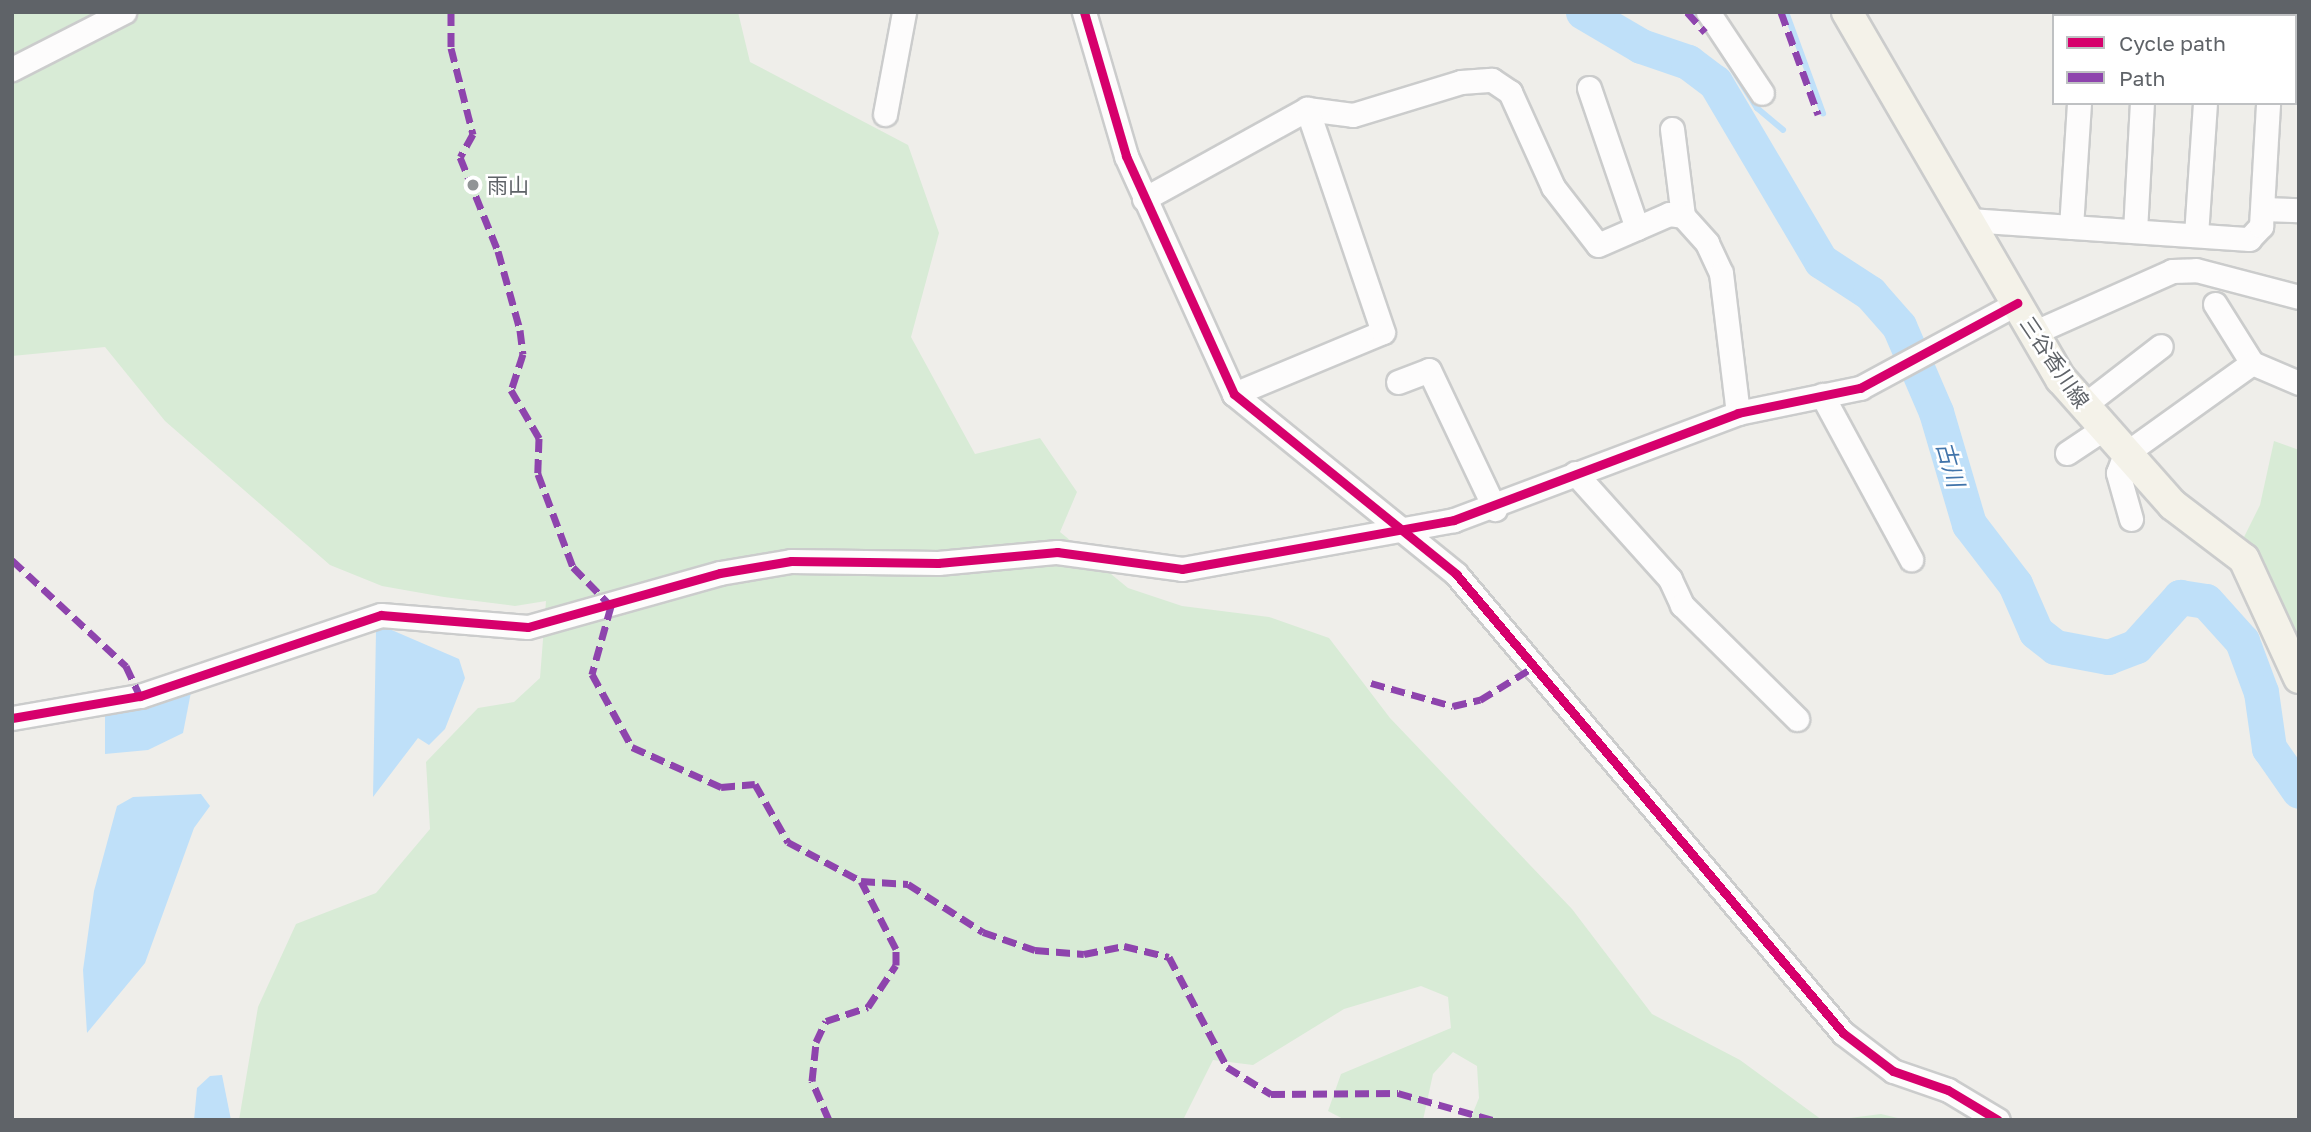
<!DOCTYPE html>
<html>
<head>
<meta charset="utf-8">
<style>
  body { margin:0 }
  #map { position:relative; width:2311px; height:1132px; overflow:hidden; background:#efeeea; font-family:"Golos Text","Noto Sans JP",sans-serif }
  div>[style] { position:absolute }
  .green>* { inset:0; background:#d8ebd6 }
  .water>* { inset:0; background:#bfe0f9 }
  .stream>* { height:6px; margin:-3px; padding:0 3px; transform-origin:3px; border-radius:3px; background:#bfe0f9 }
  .river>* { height:35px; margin:-17.5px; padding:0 17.5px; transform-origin:17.5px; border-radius:17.5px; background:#bfe0f9 }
  .roads { filter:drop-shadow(2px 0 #cbcccc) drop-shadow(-2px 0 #cbcccc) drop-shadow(0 2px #cbcccc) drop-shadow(0 -2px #cbcccc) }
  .minor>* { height:23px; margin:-11.5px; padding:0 11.5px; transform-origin:11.5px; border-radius:11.5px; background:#fdfcfc }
  .major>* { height:30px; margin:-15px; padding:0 15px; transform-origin:15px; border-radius:15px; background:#f4f2e9 }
  .quiet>* { height:7px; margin-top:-3.5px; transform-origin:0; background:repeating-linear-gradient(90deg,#8e44ad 0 14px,transparent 0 21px) }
  .cycleway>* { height:9px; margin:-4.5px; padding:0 4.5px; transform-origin:4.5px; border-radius:4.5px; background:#d6006c }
  .dots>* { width:19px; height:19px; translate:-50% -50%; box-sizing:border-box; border:4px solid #fff; border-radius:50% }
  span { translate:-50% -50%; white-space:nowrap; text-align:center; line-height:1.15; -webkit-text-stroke:5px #fff; paint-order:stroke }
  .poi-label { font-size:21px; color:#5f6368 }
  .left { translate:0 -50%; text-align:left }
  .street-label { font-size:21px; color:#5f6368 }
  .water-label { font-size:23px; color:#4174aa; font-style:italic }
  .frame { position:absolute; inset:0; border:14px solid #5f6368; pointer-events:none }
  .legend { position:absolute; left:2052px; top:14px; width:245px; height:91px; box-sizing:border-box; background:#fff; border:2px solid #bfc1c3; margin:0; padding:9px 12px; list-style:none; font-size:21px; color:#5f6368 }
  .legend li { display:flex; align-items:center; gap:14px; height:35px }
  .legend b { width:35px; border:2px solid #bfc1c3 }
</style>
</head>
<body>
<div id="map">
  <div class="green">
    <i style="clip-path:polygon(12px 12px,738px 12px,750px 62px,908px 145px,939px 233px,911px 337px,975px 454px,1040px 438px,1077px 492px,1060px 532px,1128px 588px,1182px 606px,1269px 617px,1329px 638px,1390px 718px,1572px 909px,1652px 1014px,1740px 1060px,1822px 1120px,1470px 1120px,1479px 1098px,1477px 1066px,1453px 1052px,1433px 1074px,1423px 1120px,1345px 1120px,1328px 1111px,1341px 1074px,1451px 1028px,1448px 997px,1421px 986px,1344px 1009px,1253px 1065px,1213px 1060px,1183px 1120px,239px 1120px,258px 1007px,296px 924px,376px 893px,430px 829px,426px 762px,478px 708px,514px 702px,540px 678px,546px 601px,515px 606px,444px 597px,382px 586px,330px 565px,165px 421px,105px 347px,12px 356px)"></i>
    <i style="clip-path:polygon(2274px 441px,2299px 450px,2297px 640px,2243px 539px,2260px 505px)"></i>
    <i style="clip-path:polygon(1881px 1114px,1906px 1120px,1834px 1120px)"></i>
  </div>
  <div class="water">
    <i style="clip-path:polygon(387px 628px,459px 659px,465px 678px,445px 729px,429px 745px,418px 738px,373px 797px,376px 631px)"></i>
    <i style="clip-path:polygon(191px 692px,183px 733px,148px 750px,105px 754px,105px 715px)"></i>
    <i style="clip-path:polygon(201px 794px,210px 806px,194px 828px,145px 963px,87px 1033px,83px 970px,94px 891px,117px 806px,133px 797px)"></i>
    <i style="clip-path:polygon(222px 1075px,231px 1120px,194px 1120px,197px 1088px,210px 1076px)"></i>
  </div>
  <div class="stream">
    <i style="left:1692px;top:12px;width:16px;rotate:45deg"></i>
    <i style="left:1786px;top:12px;width:108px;rotate:69.9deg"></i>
    <i style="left:1709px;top:32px;width:90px;rotate:57.7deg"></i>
    <i style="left:1757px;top:108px;width:34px;rotate:40deg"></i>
  </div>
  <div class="river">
    <i style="left:1583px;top:12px;width:67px;rotate:30.4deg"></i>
    <i style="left:1641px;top:46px;width:50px;rotate:18.8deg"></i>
    <i style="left:1688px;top:62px;width:34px;rotate:37deg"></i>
    <i style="left:1715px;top:82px;width:208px;rotate:59.4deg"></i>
    <i style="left:1821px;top:261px;width:59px;rotate:33.1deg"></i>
    <i style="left:1870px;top:293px;width:44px;rotate:48.7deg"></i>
    <i style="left:1899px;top:326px;width:94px;rotate:66.7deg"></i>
    <i style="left:1936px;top:412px;width:117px;rotate:73.6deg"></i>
    <i style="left:1969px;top:524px;width:76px;rotate:52.5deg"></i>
    <i style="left:2015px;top:584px;width:52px;rotate:66.4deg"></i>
    <i style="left:2036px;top:632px;width:24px;rotate:38deg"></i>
    <i style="left:2055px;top:647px;width:54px;rotate:10.7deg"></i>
    <i style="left:2108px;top:657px;width:30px;rotate:-21deg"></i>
    <i style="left:2136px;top:646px;width:66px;rotate:-48.1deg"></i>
    <i style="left:2180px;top:597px;width:26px;rotate:9deg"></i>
    <i style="left:2206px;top:601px;width:54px;rotate:48deg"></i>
    <i style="left:2242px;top:641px;width:54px;rotate:69.6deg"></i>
    <i style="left:2261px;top:692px;width:57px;rotate:81.9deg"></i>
    <i style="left:2269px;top:748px;width:52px;rotate:55.1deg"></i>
  </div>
  <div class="roads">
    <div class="minor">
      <i style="left:1084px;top:12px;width:150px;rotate:73.7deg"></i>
      <i style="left:1126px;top:156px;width:261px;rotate:65.6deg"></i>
      <i style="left:1234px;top:394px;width:286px;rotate:39deg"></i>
      <i style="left:1456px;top:574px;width:600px;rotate:49.86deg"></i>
      <i style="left:1843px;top:1033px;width:63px;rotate:37.2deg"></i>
      <i style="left:1893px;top:1071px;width:58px;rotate:19.1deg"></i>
      <i style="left:1948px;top:1090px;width:58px;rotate:31deg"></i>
      <i style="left:1708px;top:12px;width:97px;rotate:56.3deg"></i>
      <i style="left:12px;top:69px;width:126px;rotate:-27deg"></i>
      <i style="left:1589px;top:88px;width:148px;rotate:71.1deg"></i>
      <i style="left:885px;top:114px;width:104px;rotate:-79.4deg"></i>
      <i style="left:1672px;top:129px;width:88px;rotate:82.8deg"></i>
      <i style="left:1144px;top:199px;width:186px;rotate:-28.9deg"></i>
      <i style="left:1307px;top:109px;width:46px;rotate:7.4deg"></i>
      <i style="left:1353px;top:115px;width:113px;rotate:-17deg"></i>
      <i style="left:1461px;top:82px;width:31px;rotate:-4deg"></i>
      <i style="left:1492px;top:80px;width:22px;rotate:34deg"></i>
      <i style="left:1510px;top:92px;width:104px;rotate:65.6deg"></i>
      <i style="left:1553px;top:187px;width:73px;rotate:52.2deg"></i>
      <i style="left:1598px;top:245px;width:77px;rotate:-23.6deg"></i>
      <i style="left:1669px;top:214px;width:14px;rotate:8deg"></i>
      <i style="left:1683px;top:216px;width:36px;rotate:48deg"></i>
      <i style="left:1707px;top:243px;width:33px;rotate:65deg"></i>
      <i style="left:1721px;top:273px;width:141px;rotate:83.1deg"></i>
      <i style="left:2263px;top:209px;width:36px;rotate:2deg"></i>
      <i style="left:1969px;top:220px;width:281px;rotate:3.9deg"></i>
      <i style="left:2249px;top:239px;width:18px;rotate:-47deg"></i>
      <i style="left:2261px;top:226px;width:123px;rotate:-86.7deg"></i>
      <i style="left:2071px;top:227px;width:124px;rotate:-86.3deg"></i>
      <i style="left:2135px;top:231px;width:128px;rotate:-86.9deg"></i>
      <i style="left:2196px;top:235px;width:132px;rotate:-86.1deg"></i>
      <i style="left:2215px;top:304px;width:70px;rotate:57.9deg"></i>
      <i style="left:2033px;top:333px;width:152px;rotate:-24deg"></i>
      <i style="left:2172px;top:271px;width:24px;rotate:-2deg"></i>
      <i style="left:2196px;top:270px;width:106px;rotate:14.7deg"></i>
      <i style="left:1398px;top:382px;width:33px;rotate:-21deg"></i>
      <i style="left:1429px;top:370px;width:154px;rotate:64.6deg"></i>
      <i style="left:1234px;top:394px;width:161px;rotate:-22.6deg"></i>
      <i style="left:1383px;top:332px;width:236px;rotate:-108.8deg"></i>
      <i style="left:1822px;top:395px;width:187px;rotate:61.5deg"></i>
      <i style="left:2083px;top:406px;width:98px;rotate:-37.6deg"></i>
      <i style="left:2067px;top:453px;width:43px;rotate:-33.7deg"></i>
      <i style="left:1575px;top:473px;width:142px;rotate:48.1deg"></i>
      <i style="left:1670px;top:579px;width:29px;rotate:65deg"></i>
      <i style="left:1682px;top:605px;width:162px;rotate:44.7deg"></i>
      <i style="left:2131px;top:519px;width:48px;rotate:-105.8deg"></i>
      <i style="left:2118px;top:473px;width:20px;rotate:-70deg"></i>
      <i style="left:2125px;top:454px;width:156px;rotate:-35.6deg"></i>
      <i style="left:2252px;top:363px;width:51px;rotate:23.1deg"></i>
      <i style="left:12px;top:718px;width:130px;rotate:-9.8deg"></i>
      <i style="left:140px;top:696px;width:254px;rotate:-18.6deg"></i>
      <i style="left:381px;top:615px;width:147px;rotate:4.7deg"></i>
      <i style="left:528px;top:627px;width:199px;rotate:-15.7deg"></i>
      <i style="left:720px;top:573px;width:72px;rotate:-9.6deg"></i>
      <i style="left:791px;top:561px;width:147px;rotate:0.8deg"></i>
      <i style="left:938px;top:563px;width:120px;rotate:-5.3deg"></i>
      <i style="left:1057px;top:552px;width:126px;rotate:7.7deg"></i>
      <i style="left:1182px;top:569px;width:276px;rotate:-10.2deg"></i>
      <i style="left:1454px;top:520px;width:303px;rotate:-20.6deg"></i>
      <i style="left:1738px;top:413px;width:125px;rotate:-11.6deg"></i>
      <i style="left:1860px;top:388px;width:179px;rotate:-28.4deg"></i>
    </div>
    <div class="major">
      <i style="left:1847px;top:12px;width:425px;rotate:59.8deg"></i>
      <i style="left:2061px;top:379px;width:169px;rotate:48.4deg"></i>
      <i style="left:2173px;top:505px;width:89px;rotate:37.3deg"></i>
      <i style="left:2244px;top:559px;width:131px;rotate:65.2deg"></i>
    </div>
  </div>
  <div class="quiet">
    <i style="left:451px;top:12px;width:36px;rotate:90deg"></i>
    <i style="left:451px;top:48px;width:89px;rotate:75.7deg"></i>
    <i style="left:473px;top:134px;width:26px;rotate:119deg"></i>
    <i style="left:460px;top:157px;width:101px;rotate:68deg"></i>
    <i style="left:498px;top:251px;width:82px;rotate:74.4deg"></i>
    <i style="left:520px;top:330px;width:24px;rotate:83deg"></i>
    <i style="left:523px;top:354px;width:38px;rotate:108deg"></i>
    <i style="left:511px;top:390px;width:56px;rotate:59.7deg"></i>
    <i style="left:539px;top:438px;width:36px;rotate:92deg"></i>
    <i style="left:538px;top:474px;width:99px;rotate:69.4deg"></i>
    <i style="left:573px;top:567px;width:54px;rotate:45.7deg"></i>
    <i style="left:611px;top:606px;width:71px;rotate:105.6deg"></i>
    <i style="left:592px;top:674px;width:83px;rotate:61.3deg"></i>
    <i style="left:632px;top:747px;width:98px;rotate:24.2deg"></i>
    <i style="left:721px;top:787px;width:34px;rotate:-5deg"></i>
    <i style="left:755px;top:784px;width:67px;rotate:60.4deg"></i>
    <i style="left:788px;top:842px;width:83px;rotate:28.1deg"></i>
    <i style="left:1687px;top:12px;width:27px;rotate:48deg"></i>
    <i style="left:1781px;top:12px;width:109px;rotate:70.1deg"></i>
    <i style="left:12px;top:560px;width:156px;rotate:42.9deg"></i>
    <i style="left:126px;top:666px;width:33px;rotate:65deg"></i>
    <i style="left:1371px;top:683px;width:85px;rotate:15.7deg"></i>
    <i style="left:1453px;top:706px;width:28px;rotate:-13deg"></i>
    <i style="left:1480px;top:700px;width:67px;rotate:-31.6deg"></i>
    <i style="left:829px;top:1120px;width:43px;rotate:-113.6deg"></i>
    <i style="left:812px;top:1081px;width:39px;rotate:-84deg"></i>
    <i style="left:816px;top:1042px;width:23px;rotate:-65deg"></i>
    <i style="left:826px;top:1021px;width:44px;rotate:-18.4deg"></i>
    <i style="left:868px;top:1007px;width:50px;rotate:-56.3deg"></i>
    <i style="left:896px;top:965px;width:16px;rotate:-90deg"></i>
    <i style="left:896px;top:949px;width:76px;rotate:-117.2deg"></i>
    <i style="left:861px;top:881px;width:47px;rotate:3.7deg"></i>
    <i style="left:908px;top:884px;width:89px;rotate:32.6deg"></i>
    <i style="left:983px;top:932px;width:55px;rotate:19.1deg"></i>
    <i style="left:1035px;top:950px;width:49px;rotate:4.7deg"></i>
    <i style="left:1084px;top:954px;width:41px;rotate:-11.3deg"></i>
    <i style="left:1124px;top:946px;width:46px;rotate:13.7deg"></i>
    <i style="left:1169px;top:957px;width:124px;rotate:62.2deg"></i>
    <i style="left:1227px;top:1067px;width:52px;rotate:31.5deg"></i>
    <i style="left:1271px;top:1094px;width:127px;rotate:-0.5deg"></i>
    <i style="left:1398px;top:1093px;width:99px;rotate:15.9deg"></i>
  </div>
  <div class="cycleway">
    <i style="left:1084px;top:12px;width:150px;rotate:73.7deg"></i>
    <i style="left:1126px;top:156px;width:261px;rotate:65.6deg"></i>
    <i style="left:1234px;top:394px;width:286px;rotate:39deg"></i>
    <i style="left:1456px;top:574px;width:600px;rotate:49.86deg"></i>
    <i style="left:1843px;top:1033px;width:63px;rotate:37.2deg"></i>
    <i style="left:1893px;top:1071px;width:58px;rotate:19.1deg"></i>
    <i style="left:1948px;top:1090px;width:58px;rotate:31deg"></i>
    <i style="left:12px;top:718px;width:130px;rotate:-9.8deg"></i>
    <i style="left:140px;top:696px;width:254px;rotate:-18.6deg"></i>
    <i style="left:381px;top:615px;width:147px;rotate:4.7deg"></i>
    <i style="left:528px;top:627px;width:199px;rotate:-15.7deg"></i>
    <i style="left:720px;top:573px;width:72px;rotate:-9.6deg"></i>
    <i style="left:791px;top:561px;width:147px;rotate:0.8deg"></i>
    <i style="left:938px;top:563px;width:120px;rotate:-5.3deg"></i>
    <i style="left:1057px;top:552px;width:126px;rotate:7.7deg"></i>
    <i style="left:1182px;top:569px;width:276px;rotate:-10.2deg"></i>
    <i style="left:1454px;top:520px;width:303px;rotate:-20.6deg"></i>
    <i style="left:1738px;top:413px;width:125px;rotate:-11.6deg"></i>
    <i style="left:1860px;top:388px;width:179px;rotate:-28.4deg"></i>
  </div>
  <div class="dots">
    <i style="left:473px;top:185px;background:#919496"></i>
  </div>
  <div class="poi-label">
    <span class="left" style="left:487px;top:185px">雨山</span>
  </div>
  <div class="street-label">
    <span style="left:2055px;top:362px;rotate:56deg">三谷香川線</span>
  </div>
  <div class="water-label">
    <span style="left:1951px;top:464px;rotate:74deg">古川</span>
  </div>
  <div class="frame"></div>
  <ul class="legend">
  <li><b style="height:9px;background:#d6006c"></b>Cycle path</li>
  <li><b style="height:9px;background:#8e44ad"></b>Path</li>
  </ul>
</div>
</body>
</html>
